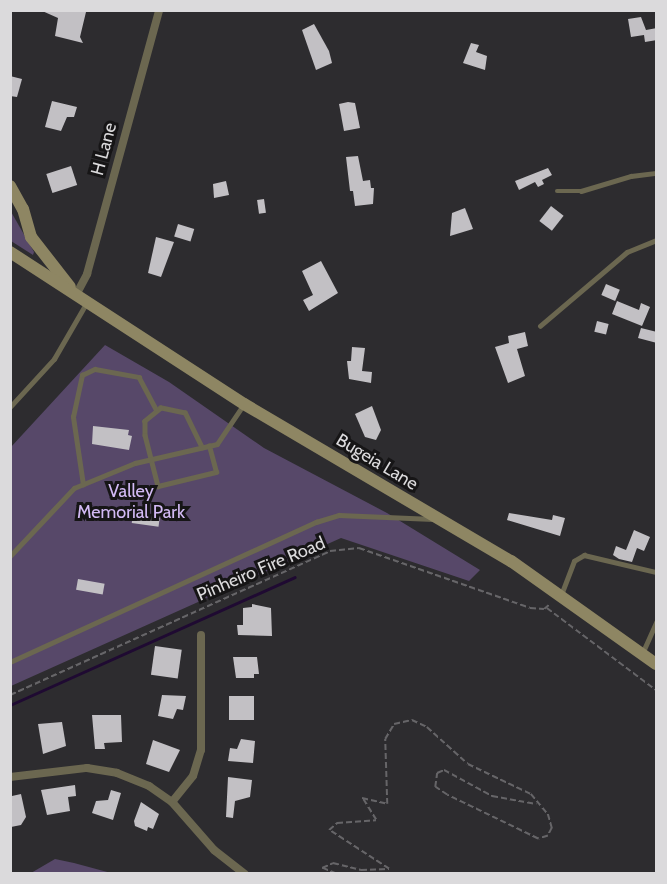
<!DOCTYPE html>
<html>
<head>
<meta charset="utf-8">
<style>
  body { margin:0 }
  #map { position:relative; width:667px; height:884px; overflow:hidden; background:#2d2c2f; font-family:Cabin,sans-serif }
  div>[style] { position:absolute }
  .green>* { inset:0; background:#574869 }
  .stream>* { height:3px; margin:-1.5px; padding:0 1.5px; transform-origin:1.5px; border-radius:1.5px; background:#1f0a32 }
  .building>* { inset:0; background:#c2c0c4; transform-origin:0 0 }
  .path>* { height:1.5px; margin-top:-0.75px; transform-origin:0; background:repeating-linear-gradient(90deg,#666568 0 6px,transparent 0 9px) }
  .lane>* { height:4.5px; margin:-2.25px; padding:0 2.25px; transform-origin:2.25px; border-radius:2.25px; background:#6b6750 }
  .street>* { height:8px; margin:-4px; padding:0 4px; transform-origin:4px; border-radius:4px; background:#6b6750 }
  .secondary>* { height:12px; margin:-6px; padding:0 6px; transform-origin:6px; border-radius:6px; background:#8e8663 }
  span { translate:-50% -50%; white-space:nowrap; text-align:center; line-height:1.15; -webkit-text-stroke:6px #161516; paint-order:stroke }
  .street-label { font-size:18px; color:#dbdadc }
  .park-label { font-size:18px; color:#d3baf5 }
  .frame { position:absolute; inset:0; border:12px solid #dbdadc; pointer-events:none }
</style>
</head>
<body>
<div id="map">
  <div class="green">
    <i style="clip-path:polygon(10px 210px,34px 252px,33px 255px,11px 241px)"></i>
    <i style="clip-path:polygon(105px 345px,169px 382px,264px 448px,387px 513px,480px 570px,469px 581px,341px 538px,11px 686px,11px 447px)"></i>
    <i style="clip-path:polygon(55px 859px,74px 863px,111px 873px,31px 873px)"></i>
  </div>
  <div class="stream">
    <i style="left:10px;top:705px;width:312px;rotate:-24.2deg"></i>
  </div>
  <div class="building">
    <i style="clip-path:polygon(40px 10px,86px 12px,80px 37px,83px 43px,55px 36px,58px 18px)"></i>
    <i style="clip-path:polygon(641px 17px,646px 30px,657px 28px,657px 40px,645px 42px,644px 35px,631px 37px,628px 19px)"></i>
    <i style="clip-path:polygon(314px 24px,329px 51px,332px 63px,316px 70px,302px 30px)"></i>
    <i style="clip-path:polygon(471px 43px,479px 45px,476px 52px,487px 56px,485px 70px,463px 63px)"></i>
    <i style="clip-path:polygon(10px 76px,22px 79px,17px 97px,10px 96px)"></i>
    <i style="clip-path:polygon(52px 101px,77px 107px,74px 117px,67px 117px,61px 131px,45px 127px)"></i>
    <i style="clip-path:polygon(348px 102px,355px 103px,360px 128px,344px 131px,339px 104px)"></i>
    <i style="clip-path:polygon(358px 156px,363px 181px,370px 180px,371px 188px,374px 188px,373px 204px,355px 206px,353px 191px,350px 191px,346px 157px)"></i>
    <i style="left:71px;top:166px;width:20px;height:26px;rotate:72deg"></i>
    <i style="clip-path:polygon(548px 168px,552px 175px,542px 180px,544px 184px,538px 187px,535px 182px,519px 190px,515px 181px)"></i>
    <i style="clip-path:polygon(226px 181px,229px 195px,214px 198px,213px 184px)"></i>
    <i style="left:264px;top:199px;width:14px;height:7px;rotate:82deg"></i>
    <i style="left:551px;top:206px;width:16px;height:19px;rotate:38deg"></i>
    <i style="clip-path:polygon(465px 208px,473px 229px,450px 236px,452px 213px)"></i>
    <i style="left:178px;top:224px;width:17px;height:13px;rotate:17deg"></i>
    <i style="clip-path:polygon(156px 237px,174px 242px,161px 277px,148px 273px)"></i>
    <i style="clip-path:polygon(321px 261px,338px 293px,309px 311px,303px 300px,313px 295px,302px 271px)"></i>
    <i style="left:606px;top:284px;width:15px;height:12px;rotate:23deg"></i>
    <i style="clip-path:polygon(617px 301px,639px 310px,641px 303px,650px 307px,642px 326px,612px 314px)"></i>
    <i style="left:597px;top:321px;width:12px;height:11px;rotate:14deg"></i>
    <i style="clip-path:polygon(641px 328px,657px 332px,657px 343px,638px 338px)"></i>
    <i style="clip-path:polygon(525px 332px,528px 346px,517px 349px,525px 376px,508px 383px,495px 347px,509px 343px,508px 336px)"></i>
    <i style="clip-path:polygon(352px 347px,365px 348px,362px 371px,372px 372px,371px 383px,349px 379px,347px 361px,351px 361px)"></i>
    <i style="clip-path:polygon(372px 406px,381px 430px,376px 440px,365px 437px,355px 414px)"></i>
    <i style="clip-path:polygon(93px 426px,129px 430px,128px 435px,132px 436px,129px 450px,92px 444px)"></i>
    <i style="clip-path:polygon(509px 513px,552px 520px,553px 515px,565px 518px,560px 536px,507px 520px)"></i>
    <i style="left:133px;top:514px;width:27px;height:9px;rotate:8deg"></i>
    <i style="clip-path:polygon(634px 530px,650px 537px,644px 551px,637px 548px,632px 562px,619px 559px,613px 555px,616px 546px,626px 550px)"></i>
    <i style="left:78px;top:579px;width:27px;height:11px;rotate:10deg"></i>
    <i style="clip-path:polygon(252px 604px,271px 608px,272px 636px,238px 635px,237px 625px,243px 625px,243px 608px,252px 607px)"></i>
    <i style="left:155px;top:646px;width:27px;height:29px;rotate:8deg"></i>
    <i style="clip-path:polygon(233px 657px,257px 657px,259px 674px,254px 674px,254px 678px,236px 678px)"></i>
    <i style="clip-path:polygon(162px 695px,186px 696px,183px 710px,177px 709px,173px 719px,158px 716px)"></i>
    <i style="left:229px;top:696px;width:25px;height:24px"></i>
    <i style="clip-path:polygon(92px 715px,121px 715px,122px 742px,104px 743px,105px 749px,95px 749px)"></i>
    <i style="clip-path:polygon(62px 722px,66px 746px,43px 754px,38px 724px)"></i>
    <i style="clip-path:polygon(241px 739px,255px 741px,253px 763px,228px 761px,230px 748px,237px 749px)"></i>
    <i style="clip-path:polygon(153px 740px,180px 750px,169px 772px,146px 764px)"></i>
    <i style="clip-path:polygon(228px 777px,252px 780px,250px 797px,235px 801px,233px 818px,226px 817px)"></i>
    <i style="clip-path:polygon(75px 785px,76px 796px,68px 797px,70px 811px,47px 815px,41px 790px)"></i>
    <i style="clip-path:polygon(111px 790px,121px 793px,113px 820px,92px 813px,96px 801px,108px 800px)"></i>
    <i style="clip-path:polygon(21px 794px,26px 817px,21px 825px,11px 827px,12px 796px)"></i>
    <i style="clip-path:polygon(141px 802px,159px 814px,153px 829px,148px 827px,147px 831px,135px 826px,134px 821px)"></i>
  </div>
  <div class="path">
    <i style="left:547px;top:608px;width:136px;rotate:37deg"></i>
    <i style="left:10px;top:695px;width:351px;rotate:-24.2deg"></i>
    <i style="left:330px;top:551px;width:29px;rotate:-6deg"></i>
    <i style="left:359px;top:548px;width:181px;rotate:19.3deg"></i>
    <i style="left:530px;top:608px;width:14px;rotate:4deg"></i>
    <i style="left:544px;top:609px;width:8px;rotate:-40deg"></i>
    <i style="left:336px;top:874px;width:15px;rotate:-157deg"></i>
    <i style="left:322px;top:868px;width:12px;rotate:-24deg"></i>
    <i style="left:333px;top:863px;width:29px;rotate:14deg"></i>
    <i style="left:361px;top:870px;width:28px;rotate:-2deg"></i>
    <i style="left:389px;top:869px;width:72px;rotate:-147deg"></i>
    <i style="left:329px;top:830px;width:11px;rotate:-41deg"></i>
    <i style="left:337px;top:823px;width:39px;rotate:-4deg"></i>
    <i style="left:376px;top:820px;width:26px;rotate:-122deg"></i>
    <i style="left:362px;top:798px;width:26px;rotate:13deg"></i>
    <i style="left:387px;top:804px;width:65px;rotate:-91.8deg"></i>
    <i style="left:385px;top:739px;width:17px;rotate:-59deg"></i>
    <i style="left:394px;top:724px;width:18px;rotate:-13deg"></i>
    <i style="left:412px;top:720px;width:17px;rotate:25deg"></i>
    <i style="left:427px;top:727px;width:55px;rotate:42.1deg"></i>
    <i style="left:468px;top:764px;width:70px;rotate:25.5deg"></i>
    <i style="left:531px;top:794px;width:26px;rotate:50deg"></i>
    <i style="left:548px;top:814px;width:15px;rotate:74deg"></i>
    <i style="left:552px;top:828px;width:9px;rotate:117deg"></i>
    <i style="left:548px;top:836px;width:10px;rotate:163deg"></i>
    <i style="left:538px;top:839px;width:101px;rotate:-154.2deg"></i>
    <i style="left:447px;top:795px;width:14px;rotate:-146deg"></i>
    <i style="left:435px;top:787px;width:14px;rotate:-82deg"></i>
    <i style="left:437px;top:773px;width:8px;rotate:-23deg"></i>
    <i style="left:444px;top:770px;width:55px;rotate:28.4deg"></i>
    <i style="left:492px;top:796px;width:45px;rotate:10.3deg"></i>
  </div>
  <div class="lane">
    <i style="left:557px;top:191px;width:24px"></i>
    <i style="left:581px;top:191px;width:52px;rotate:-16.7deg"></i>
    <i style="left:631px;top:176px;width:25px;rotate:-7deg"></i>
    <i style="left:540px;top:326px;width:114px;rotate:-40.4deg"></i>
    <i style="left:627px;top:252px;width:31px;rotate:-22deg"></i>
    <i style="left:10px;top:407px;width:65px;rotate:-47.5deg"></i>
    <i style="left:54px;top:359px;width:66px;rotate:-59.9deg"></i>
    <i style="left:202px;top:448px;width:39px;rotate:-116deg"></i>
    <i style="left:185px;top:413px;width:25px;rotate:-168deg"></i>
    <i style="left:161px;top:408px;width:21px;rotate:141deg"></i>
    <i style="left:145px;top:421px;width:14px;rotate:90deg"></i>
    <i style="left:145px;top:435px;width:53px;rotate:75.7deg"></i>
    <i style="left:158px;top:486px;width:60px;rotate:-13.6deg"></i>
    <i style="left:216px;top:472px;width:27px;rotate:-105deg"></i>
    <i style="left:83px;top:485px;width:69px;rotate:-98.4deg"></i>
    <i style="left:73px;top:417px;width:43px;rotate:-77.9deg"></i>
    <i style="left:82px;top:375px;width:14px;rotate:-25deg"></i>
    <i style="left:95px;top:369px;width:45px;rotate:10.3deg"></i>
    <i style="left:139px;top:377px;width:36px;rotate:62deg"></i>
    <i style="left:10px;top:556px;width:93px;rotate:-46.7deg"></i>
    <i style="left:74px;top:488px;width:66px;rotate:-22.3deg"></i>
    <i style="left:135px;top:463px;width:84px;rotate:-13deg"></i>
    <i style="left:217px;top:444px;width:48px;rotate:-56deg"></i>
    <i style="left:561px;top:595px;width:36px;rotate:-69deg"></i>
    <i style="left:574px;top:561px;width:12px;rotate:-31deg"></i>
    <i style="left:584px;top:555px;width:74px;rotate:13.3deg"></i>
    <i style="left:642px;top:654px;width:35px;rotate:-66deg"></i>
    <i style="left:10px;top:662px;width:337px;rotate:-24.6deg"></i>
    <i style="left:316px;top:522px;width:24px;rotate:-17deg"></i>
    <i style="left:339px;top:515px;width:94px;rotate:2.4deg"></i>
  </div>
  <div class="street">
    <i style="left:76px;top:295px;width:24px;rotate:-62deg"></i>
    <i style="left:87px;top:274px;width:274px;rotate:-74.7deg"></i>
    <i style="left:10px;top:777px;width:78px;rotate:-6.7deg"></i>
    <i style="left:87px;top:768px;width:30px;rotate:9deg"></i>
    <i style="left:117px;top:773px;width:35px;rotate:22deg"></i>
    <i style="left:149px;top:786px;width:28px;rotate:35deg"></i>
    <i style="left:172px;top:802px;width:64px;rotate:48.8deg"></i>
    <i style="left:214px;top:850px;width:39px;rotate:38deg"></i>
    <i style="left:172px;top:802px;width:33px;rotate:-51deg"></i>
    <i style="left:193px;top:776px;width:27px;rotate:-73deg"></i>
    <i style="left:201px;top:750px;width:115px;rotate:-90deg"></i>
  </div>
  <div class="secondary">
    <i style="left:10px;top:186px;width:26px;rotate:61deg"></i>
    <i style="left:23px;top:209px;width:29px;rotate:74deg"></i>
    <i style="left:31px;top:237px;width:63px;rotate:52deg"></i>
    <i style="left:10px;top:252px;width:279px;rotate:33deg"></i>
    <i style="left:244px;top:404px;width:310px;rotate:30.5deg"></i>
    <i style="left:511px;top:561px;width:178px;rotate:35.4deg"></i>
  </div>
  <div class="street-label">
    <span style="left:104px;top:149px;rotate:-75deg">H Lane</span>
    <span style="left:377px;top:462px;rotate:31deg">Bugeia Lane</span>
    <span style="left:261px;top:569px;rotate:-23deg">Pinheiro Fire Road</span>
  </div>
  <div class="park-label">
    <span style="left:131px;top:502px">Valley<br>Memorial Park</span>
  </div>
  <div class="frame"></div>
</div>
</body>
</html>
